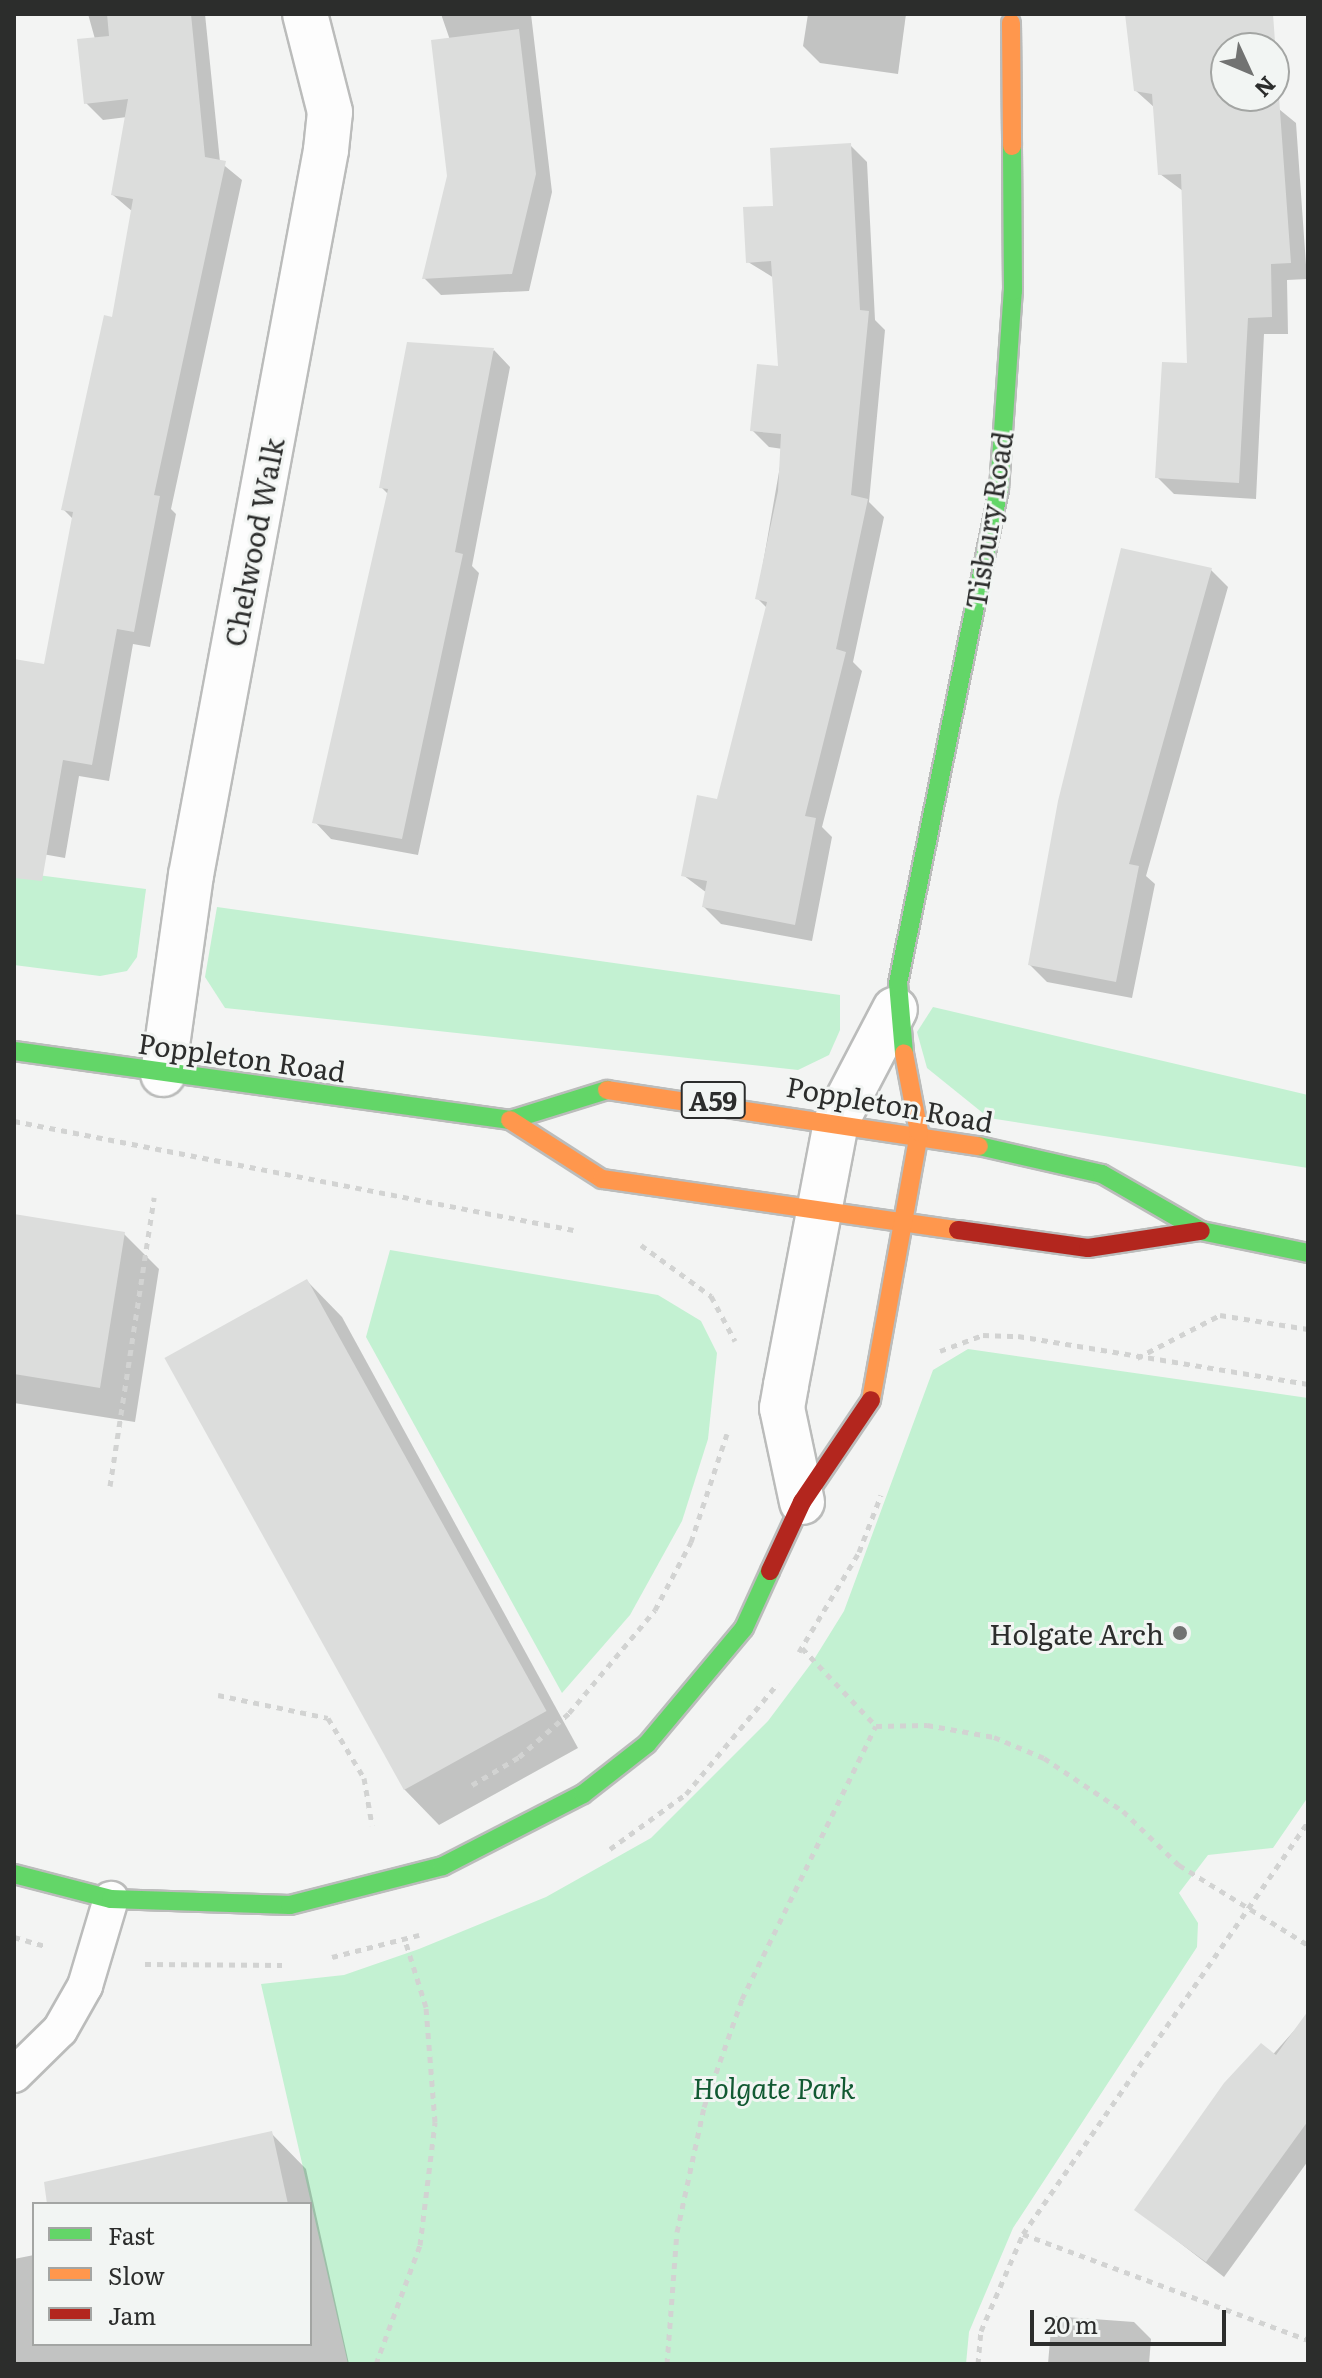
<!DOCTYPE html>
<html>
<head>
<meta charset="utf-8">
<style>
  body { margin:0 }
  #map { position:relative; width:1322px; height:2378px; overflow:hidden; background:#f3f4f3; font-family:Literata,serif }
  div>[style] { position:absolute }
  .green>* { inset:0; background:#c3f1d2 }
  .shadow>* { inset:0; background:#0003 }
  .building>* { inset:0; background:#dcdddc; transform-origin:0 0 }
  .path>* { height:5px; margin-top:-2.5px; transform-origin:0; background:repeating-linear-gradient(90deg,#d2d3d2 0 6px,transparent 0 12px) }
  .roads { filter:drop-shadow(2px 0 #bbbcbb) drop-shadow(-2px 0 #bbbcbb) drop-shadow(0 2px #bbbcbb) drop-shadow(0 -2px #bbbcbb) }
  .lane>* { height:34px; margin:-17px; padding:0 17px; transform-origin:17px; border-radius:17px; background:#fdfdfd }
  .street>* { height:44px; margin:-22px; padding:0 22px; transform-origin:22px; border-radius:22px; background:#fdfdfd }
  .fast>* { height:18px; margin:-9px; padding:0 9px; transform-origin:9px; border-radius:9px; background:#63d668 }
  .slow>* { height:18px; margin:-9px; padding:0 9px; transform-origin:9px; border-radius:9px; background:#ff974d }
  .jam>* { height:18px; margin:-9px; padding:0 9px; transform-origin:9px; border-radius:9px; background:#b3261e }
  .dots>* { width:22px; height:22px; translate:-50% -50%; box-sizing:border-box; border:4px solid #f2f5f3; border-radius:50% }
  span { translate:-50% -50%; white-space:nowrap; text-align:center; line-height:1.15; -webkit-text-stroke:6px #f2f5f3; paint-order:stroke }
  .shield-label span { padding:2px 6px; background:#f2f5f3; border:2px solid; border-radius:6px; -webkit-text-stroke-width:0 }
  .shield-label { font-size:26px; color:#2c2d2c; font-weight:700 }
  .street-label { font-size:28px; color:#2c2d2c }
  .poi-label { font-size:28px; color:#2c2d2c }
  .right { translate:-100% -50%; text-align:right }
  .park-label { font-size:28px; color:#115932; font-style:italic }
  .frame { position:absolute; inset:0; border:16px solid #2c2d2c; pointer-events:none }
  .legend { position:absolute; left:32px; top:2202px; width:280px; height:144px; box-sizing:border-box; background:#f2f5f3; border:2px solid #a3a5a3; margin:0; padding:10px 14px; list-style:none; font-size:24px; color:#2c2d2c }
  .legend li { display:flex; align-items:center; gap:16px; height:40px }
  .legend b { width:40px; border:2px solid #a3a5a3 }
  .north { position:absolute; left:1210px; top:32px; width:80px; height:80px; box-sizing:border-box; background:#f2f5f3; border:2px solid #a3a5a3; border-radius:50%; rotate:134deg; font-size:22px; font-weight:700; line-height:32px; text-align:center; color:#2c2d2c }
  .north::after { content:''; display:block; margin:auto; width:28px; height:36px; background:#727372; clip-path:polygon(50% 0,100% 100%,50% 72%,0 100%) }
  .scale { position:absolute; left:1030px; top:2310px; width:196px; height:36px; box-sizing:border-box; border:4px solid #2c2d2c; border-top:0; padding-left:10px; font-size:24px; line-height:28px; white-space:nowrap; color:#2c2d2c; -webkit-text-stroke:6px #f2f5f3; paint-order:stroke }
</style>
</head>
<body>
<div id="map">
  <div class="green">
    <i style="clip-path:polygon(14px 872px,146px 889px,137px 957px,127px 971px,100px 976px,14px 965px)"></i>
    <i style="clip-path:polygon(217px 907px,840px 995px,840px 1030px,829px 1055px,798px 1070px,225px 1008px,205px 977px)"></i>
    <i style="clip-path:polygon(933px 1007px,1308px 1095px,1308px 1168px,989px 1118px,927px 1068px,917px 1032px)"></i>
    <i style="clip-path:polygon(390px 1250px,658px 1295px,701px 1321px,717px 1353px,708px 1439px,682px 1521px,630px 1615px,562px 1693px,366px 1337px)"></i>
    <i style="clip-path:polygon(968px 1349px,1308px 1398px,1308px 1797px,1273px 1848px,1208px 1855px,1179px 1893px,1198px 1923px,1197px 1947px,1013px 2228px,969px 2332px,966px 2364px,348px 2364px,261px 1984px,344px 1975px,419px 1949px,546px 1897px,651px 1838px,768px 1721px,813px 1661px,844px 1611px,933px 1370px)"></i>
  </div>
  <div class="shadow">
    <i style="clip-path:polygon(88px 14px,205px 14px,220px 162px,242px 180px,171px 509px,176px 514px,150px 647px,133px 644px,109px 781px,79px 776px,65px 858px,14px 849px,14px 674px,45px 666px,74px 520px,63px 509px,114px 319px,133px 212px,113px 195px,127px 117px,103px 120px,86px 103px,95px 39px)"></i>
    <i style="clip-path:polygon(441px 14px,531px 14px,552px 192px,529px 291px,441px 295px,424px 278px,449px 176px,450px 40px)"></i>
    <i style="clip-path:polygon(808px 14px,906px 14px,898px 74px,820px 63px,803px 46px)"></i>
    <i style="clip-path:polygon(1128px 14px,1256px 14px,1259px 48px,1226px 48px,1226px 96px,1263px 96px,1296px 123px,1307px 279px,1287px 280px,1288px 334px,1264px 334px,1256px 499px,1174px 494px,1157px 477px,1189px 366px,1183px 191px,1160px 174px,1155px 108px,1135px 90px)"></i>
    <i style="clip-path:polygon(850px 145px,867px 162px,875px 320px,885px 330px,869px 502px,884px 517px,853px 662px,862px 671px,822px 827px,832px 837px,812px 941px,721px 924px,704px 907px,707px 893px,683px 875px,719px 801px,768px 609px,757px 598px,783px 449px,769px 447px,752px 430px,780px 368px,774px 278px,748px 262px,775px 208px)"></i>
    <i style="clip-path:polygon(494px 350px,510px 367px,472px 566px,479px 573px,418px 855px,331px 839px,315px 822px,389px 495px,381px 487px)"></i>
    <i style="clip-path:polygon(1211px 570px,1228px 587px,1146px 876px,1155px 884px,1132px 998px,1047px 982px,1030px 965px)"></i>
    <i style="clip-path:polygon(14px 1216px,124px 1234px,159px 1269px,135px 1422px,14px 1403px)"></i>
    <i style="clip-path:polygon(307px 1281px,342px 1317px,578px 1748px,439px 1825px,404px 1789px)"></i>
    <i style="clip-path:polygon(1308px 2015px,1308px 2161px,1224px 2277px,1136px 2209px)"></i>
    <i style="clip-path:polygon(271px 2133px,306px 2169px,349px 2364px,14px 2364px,14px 2259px,34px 2255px,34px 2344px,310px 2344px,310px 2204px,119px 2204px)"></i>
    <i style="clip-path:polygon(1052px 2316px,1134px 2322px,1151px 2339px,1149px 2364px,1048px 2364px)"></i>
  </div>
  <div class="building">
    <i style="clip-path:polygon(107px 14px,191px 14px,205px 157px,226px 161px,154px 495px,160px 496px,134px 632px,117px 629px,92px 765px,63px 760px,42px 881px,14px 878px,14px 659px,44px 664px,73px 512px,61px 510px,104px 315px,112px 317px,133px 199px,111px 195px,128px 99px,84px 104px,77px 39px,109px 36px)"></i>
    <i style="clip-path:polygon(evenodd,1125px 14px,1273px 14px,1291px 263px,1271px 264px,1272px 317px,1248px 318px,1239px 483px,1155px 478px,1162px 362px,1187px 363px,1181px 174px,1158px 175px,1152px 94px,1134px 91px,1125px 14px,1226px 48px,1274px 48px,1274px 96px,1226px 96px,1226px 48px)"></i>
    <i style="clip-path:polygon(519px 29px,536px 174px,512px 274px,422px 279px,447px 176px,431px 40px)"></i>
    <i style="clip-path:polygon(851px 143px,860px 310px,869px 311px,851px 495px,868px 499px,836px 649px,846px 652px,805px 816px,816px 818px,795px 925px,702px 907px,707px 881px,681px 876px,697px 795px,717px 799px,767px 602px,755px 599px,778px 491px,781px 434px,750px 431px,757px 364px,778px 366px,771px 261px,746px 263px,743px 207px,773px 206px,770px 148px)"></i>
    <i style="clip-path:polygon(407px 342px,494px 348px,455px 552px,463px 554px,402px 839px,312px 823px,388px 489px,379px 488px)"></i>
    <i style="clip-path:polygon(1121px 548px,1212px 568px,1129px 864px,1139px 866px,1116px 982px,1028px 965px,1058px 801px)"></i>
    <i style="clip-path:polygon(14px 1214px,125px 1232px,100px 1388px,14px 1374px)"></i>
    <i style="left:307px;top:1279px;width:494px;height:163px;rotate:61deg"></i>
    <i style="clip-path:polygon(1308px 2011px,1308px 2121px,1206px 2262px,1134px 2210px,1224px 2083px,1261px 2043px,1276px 2055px)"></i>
    <i style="clip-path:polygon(272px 2131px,288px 2204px,47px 2204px,44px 2182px)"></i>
  </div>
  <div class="path">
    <i style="left:14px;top:1121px;width:570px;rotate:11.03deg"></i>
    <i style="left:641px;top:1245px;width:87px;rotate:36.1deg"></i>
    <i style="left:711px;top:1296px;width:51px;rotate:61.9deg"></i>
    <i style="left:940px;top:1351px;width:46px;rotate:-20.4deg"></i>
    <i style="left:983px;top:1335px;width:35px;rotate:2deg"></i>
    <i style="left:1018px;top:1336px;width:294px;rotate:9.4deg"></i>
    <i style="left:1137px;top:1358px;width:93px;rotate:-27.4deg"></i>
    <i style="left:1220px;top:1315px;width:89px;rotate:9deg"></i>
    <i style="left:110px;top:1486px;width:292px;rotate:-81.3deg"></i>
    <i style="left:802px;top:1648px;width:108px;rotate:46.5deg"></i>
    <i style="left:876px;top:1726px;width:51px;rotate:-1.1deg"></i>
    <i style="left:927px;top:1725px;width:68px;rotate:10.2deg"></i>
    <i style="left:994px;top:1737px;width:54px;rotate:22.8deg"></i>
    <i style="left:1044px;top:1758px;width:95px;rotate:33.9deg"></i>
    <i style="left:1123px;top:1811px;width:78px;rotate:44deg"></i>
    <i style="left:1179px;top:1865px;width:152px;rotate:31.8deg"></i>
    <i style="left:799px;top:1652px;width:117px;rotate:-59deg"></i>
    <i style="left:859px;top:1552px;width:61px;rotate:-68.9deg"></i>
    <i style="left:218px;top:1695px;width:112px;rotate:11.8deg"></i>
    <i style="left:328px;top:1718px;width:70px;rotate:59deg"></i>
    <i style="left:364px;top:1778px;width:48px;rotate:80.3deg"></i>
    <i style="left:472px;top:1785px;width:55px;rotate:-30.8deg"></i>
    <i style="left:519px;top:1757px;width:67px;rotate:-41.3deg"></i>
    <i style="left:569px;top:1713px;width:134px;rotate:-50.1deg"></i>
    <i style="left:655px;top:1610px;width:77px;rotate:-62.1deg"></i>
    <i style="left:691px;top:1542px;width:114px;rotate:-71.6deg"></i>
    <i style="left:610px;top:1849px;width:94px;rotate:-35.9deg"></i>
    <i style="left:686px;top:1794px;width:144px;rotate:-50.3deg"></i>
    <i style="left:14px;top:1937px;width:32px;rotate:16deg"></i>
    <i style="left:332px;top:1957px;width:90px;rotate:-14.2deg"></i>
    <i style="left:145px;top:1964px;width:137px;rotate:0.4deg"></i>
    <i style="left:1023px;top:2234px;width:304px;rotate:20.4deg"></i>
    <i style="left:376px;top:2364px;width:127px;rotate:-69.7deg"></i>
    <i style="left:420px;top:2245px;width:124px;rotate:-83deg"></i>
    <i style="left:435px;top:2122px;width:115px;rotate:-94.5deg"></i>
    <i style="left:426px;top:2007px;width:70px;rotate:-107.4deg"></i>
    <i style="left:667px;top:2364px;width:132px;rotate:-85.7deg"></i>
    <i style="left:677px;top:2232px;width:128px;rotate:-77.8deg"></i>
    <i style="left:704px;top:2107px;width:114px;rotate:-70.6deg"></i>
    <i style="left:742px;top:1999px;width:304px;rotate:-63.9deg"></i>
    <i style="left:978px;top:2364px;width:33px;rotate:-85deg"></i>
    <i style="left:981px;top:2331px;width:106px;rotate:-66.6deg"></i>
    <i style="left:1023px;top:2234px;width:501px;rotate:-55.33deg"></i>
  </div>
  <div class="roads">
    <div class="lane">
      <i style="left:14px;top:2075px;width:64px;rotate:-44.4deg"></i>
      <i style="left:60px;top:2030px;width:51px;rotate:-60.4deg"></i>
      <i style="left:85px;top:1986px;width:91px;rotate:-73.4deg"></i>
    </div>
    <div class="street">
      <i style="left:163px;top:1074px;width:201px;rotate:-82deg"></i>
      <i style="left:191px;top:875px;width:737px;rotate:-79.45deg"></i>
      <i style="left:326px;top:150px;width:38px;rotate:-84deg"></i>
      <i style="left:330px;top:112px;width:101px;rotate:-104.3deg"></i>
      <i style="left:802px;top:1502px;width:96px;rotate:-102deg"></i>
      <i style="left:782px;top:1408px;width:23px;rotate:-80deg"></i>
      <i style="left:786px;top:1385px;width:268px;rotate:-79.2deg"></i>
      <i style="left:836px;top:1122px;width:127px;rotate:-62.4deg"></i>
    </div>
    <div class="fast">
      <i style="left:14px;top:1051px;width:501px;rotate:7.92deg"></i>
      <i style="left:510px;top:1120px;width:102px;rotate:-17.2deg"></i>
      <i style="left:904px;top:1053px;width:70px;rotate:-94.9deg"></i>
      <i style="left:898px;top:983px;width:504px;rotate:-78.44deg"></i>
      <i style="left:999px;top:489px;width:198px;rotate:-86deg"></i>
      <i style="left:1013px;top:291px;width:145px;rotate:-90.4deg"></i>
      <i style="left:979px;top:1146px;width:126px;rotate:12.8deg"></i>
      <i style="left:1102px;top:1174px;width:114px;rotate:29.9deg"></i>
      <i style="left:1201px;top:1231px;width:109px;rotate:11.6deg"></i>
      <i style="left:14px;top:1874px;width:100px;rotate:14.5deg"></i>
      <i style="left:111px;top:1899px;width:179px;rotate:1.9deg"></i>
      <i style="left:290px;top:1905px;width:158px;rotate:-14.3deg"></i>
      <i style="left:443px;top:1866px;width:157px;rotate:-27.2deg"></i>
      <i style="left:583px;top:1794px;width:81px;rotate:-38deg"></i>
      <i style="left:647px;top:1744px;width:151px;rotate:-50.1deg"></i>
      <i style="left:744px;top:1628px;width:63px;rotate:-65.5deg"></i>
    </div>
    <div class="slow">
      <i style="left:1011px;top:23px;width:123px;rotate:89.5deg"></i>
      <i style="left:607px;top:1090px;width:376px;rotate:8.6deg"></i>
      <i style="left:510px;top:1120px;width:109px;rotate:32.7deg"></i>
      <i style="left:602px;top:1179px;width:360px;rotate:8.2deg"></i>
      <i style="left:871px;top:1400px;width:272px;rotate:-79.8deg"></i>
      <i style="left:919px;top:1132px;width:80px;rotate:-100.8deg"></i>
    </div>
    <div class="jam">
      <i style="left:958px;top:1230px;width:131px;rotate:7.9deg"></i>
      <i style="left:1088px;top:1248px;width:114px;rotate:-8.6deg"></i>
      <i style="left:770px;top:1571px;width:76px;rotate:-65.1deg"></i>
      <i style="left:802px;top:1502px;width:123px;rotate:-55.9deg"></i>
    </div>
  </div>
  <div class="dots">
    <i style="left:1180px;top:1633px;background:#727372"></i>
  </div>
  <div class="shield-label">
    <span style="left:713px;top:1100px">A59</span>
  </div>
  <div class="street-label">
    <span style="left:988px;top:520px;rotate:-81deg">Tisbury Road</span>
    <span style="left:253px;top:542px;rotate:-79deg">Chelwood Walk</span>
    <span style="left:242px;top:1056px;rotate:8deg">Poppleton Road</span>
    <span style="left:890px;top:1103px;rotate:10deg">Poppleton Road</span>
  </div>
  <div class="poi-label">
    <span class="right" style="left:1164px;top:1633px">Holgate Arch</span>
  </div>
  <div class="park-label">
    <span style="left:774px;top:2087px">Holgate Park</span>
  </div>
  <div class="frame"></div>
  <ul class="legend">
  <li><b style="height:10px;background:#63d668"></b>Fast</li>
  <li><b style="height:10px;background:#ff974d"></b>Slow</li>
  <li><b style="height:10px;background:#b3261e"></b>Jam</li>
  </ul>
  <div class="north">N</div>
  <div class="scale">20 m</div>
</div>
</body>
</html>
